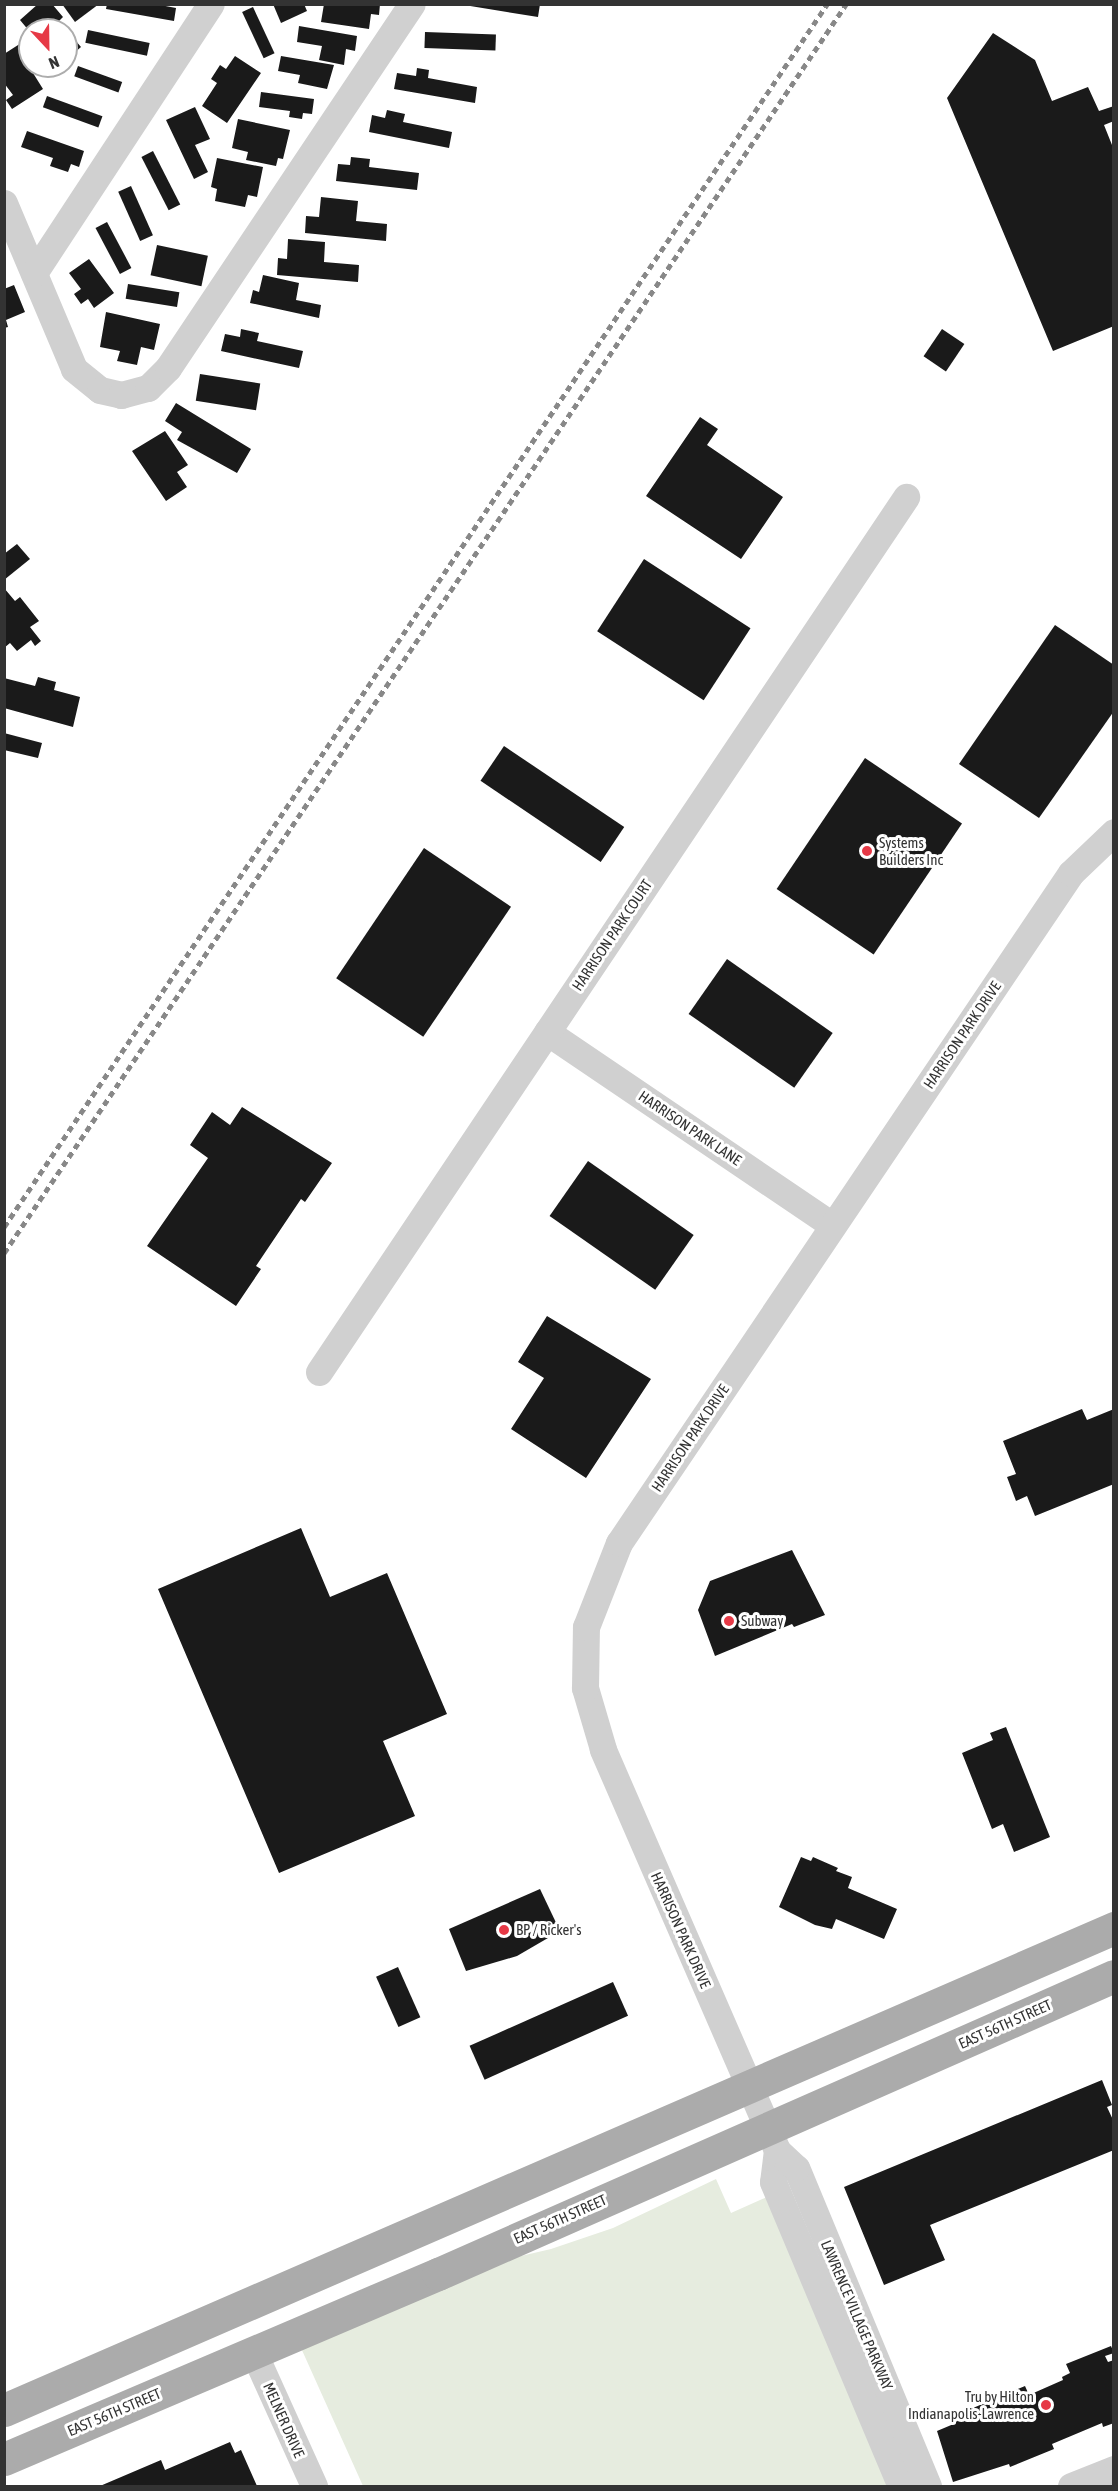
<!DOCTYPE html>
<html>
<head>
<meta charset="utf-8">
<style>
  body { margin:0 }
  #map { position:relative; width:1118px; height:2491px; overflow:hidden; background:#fff; font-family:"Asap Condensed",sans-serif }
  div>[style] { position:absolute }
  .green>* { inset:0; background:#e6ecdf }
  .building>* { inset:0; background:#1a1a1a; transform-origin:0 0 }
  .street>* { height:27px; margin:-13.5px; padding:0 13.5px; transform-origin:13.5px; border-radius:13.5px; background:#d0d0d0 }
  .primary>* { height:33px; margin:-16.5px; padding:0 16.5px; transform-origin:16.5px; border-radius:16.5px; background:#ababab }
  .rail>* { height:4.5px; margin-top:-2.25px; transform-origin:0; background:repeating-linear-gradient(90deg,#888 0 6px,transparent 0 10.5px) }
  .dots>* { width:16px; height:16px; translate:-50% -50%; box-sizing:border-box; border:3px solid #fff; border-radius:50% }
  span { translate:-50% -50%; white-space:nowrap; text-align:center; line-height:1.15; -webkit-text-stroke:6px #fff; paint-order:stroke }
  .poi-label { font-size:15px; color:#333 }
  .left { translate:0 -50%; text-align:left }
  .right { translate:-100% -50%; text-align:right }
  .street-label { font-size:15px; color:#333 }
  .frame { position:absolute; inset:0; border:6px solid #333; pointer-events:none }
  .north { position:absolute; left:18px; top:18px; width:60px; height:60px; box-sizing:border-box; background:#fff; border:2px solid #adadad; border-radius:50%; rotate:158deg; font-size:16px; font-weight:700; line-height:24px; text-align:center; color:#333 }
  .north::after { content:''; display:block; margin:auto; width:21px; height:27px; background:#e63946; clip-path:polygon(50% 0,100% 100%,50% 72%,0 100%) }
</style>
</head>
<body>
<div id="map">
  <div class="green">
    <i style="clip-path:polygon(716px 2179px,731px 2213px,769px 2196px,889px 2486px,363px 2486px,301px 2348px,483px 2265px,551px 2249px,613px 2228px)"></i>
  </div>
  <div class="building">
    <i style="clip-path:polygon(38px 4px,52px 4px,63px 17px,59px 21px,81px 47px,66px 60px,66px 30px,30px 32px,20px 20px)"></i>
    <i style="clip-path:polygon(62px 4px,99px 4px,75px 22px)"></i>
    <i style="clip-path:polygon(107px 4px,155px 4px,176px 8px,174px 21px,106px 9px)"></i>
    <i style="clip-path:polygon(273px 4px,304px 4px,307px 11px,281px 23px)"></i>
    <i style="clip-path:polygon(324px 4px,380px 4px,379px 15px,371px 14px,369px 29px,321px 22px)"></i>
    <i style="clip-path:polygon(458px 4px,540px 4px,538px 17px)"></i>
    <i style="left:253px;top:7px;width:51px;height:12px;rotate:65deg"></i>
    <i style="clip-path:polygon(299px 26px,357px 36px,355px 51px,346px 49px,344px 65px,319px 60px,322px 46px,297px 42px)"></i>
    <i style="left:88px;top:30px;width:63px;height:13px;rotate:12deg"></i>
    <i style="left:425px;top:32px;width:71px;height:16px;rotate:2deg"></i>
    <i style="clip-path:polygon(993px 33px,1035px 60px,1052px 101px,1088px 87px,1099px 111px,1114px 106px,1114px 121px,1104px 125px,1114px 150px,1114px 326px,1053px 351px,947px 98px)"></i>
    <i style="clip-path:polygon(29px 38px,30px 66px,44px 66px,33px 73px,43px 89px,12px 109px,6px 100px,13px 95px,4px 83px,4px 54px)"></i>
    <i style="clip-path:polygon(235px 56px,261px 73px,227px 123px,202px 106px,217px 83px,211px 79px,220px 65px,226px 69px)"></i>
    <i style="clip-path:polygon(281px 56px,334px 65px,327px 89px,298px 83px,300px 75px,278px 71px)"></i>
    <i style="left:78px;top:66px;width:47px;height:11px;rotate:20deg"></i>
    <i style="clip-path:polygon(417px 68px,429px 70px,428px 78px,477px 87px,475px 103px,394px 89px,397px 73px,416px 76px)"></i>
    <i style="clip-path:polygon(261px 92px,314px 99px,312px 114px,303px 113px,302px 119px,289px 117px,290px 111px,259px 107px)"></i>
    <i style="left:47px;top:96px;width:59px;height:12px;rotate:20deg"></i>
    <i style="clip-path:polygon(195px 107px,210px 139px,195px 145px,208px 172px,194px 179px,166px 120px)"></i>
    <i style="clip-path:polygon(387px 110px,405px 114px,403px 122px,452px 132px,449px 148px,369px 132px,372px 115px,385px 118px)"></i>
    <i style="clip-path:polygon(238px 119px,290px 130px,283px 159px,278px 158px,276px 166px,246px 160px,248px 152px,232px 148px)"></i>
    <i style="clip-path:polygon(27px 131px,84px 151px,79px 167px,71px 164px,68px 172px,50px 166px,53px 158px,21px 147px)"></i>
    <i style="left:153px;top:151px;width:60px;height:13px;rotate:63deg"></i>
    <i style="clip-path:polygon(351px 157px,370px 159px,369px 167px,419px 173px,417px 190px,336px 181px,338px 164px,350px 165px)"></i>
    <i style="clip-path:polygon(217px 158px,263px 167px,257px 197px,248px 195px,245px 207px,215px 201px,217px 189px,211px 187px)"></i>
    <i style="left:131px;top:186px;width:54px;height:14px;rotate:66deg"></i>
    <i style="clip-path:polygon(321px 197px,358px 201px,356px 221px,387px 224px,386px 241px,305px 233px,306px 216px,319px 217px)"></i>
    <i style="left:107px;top:222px;width:52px;height:13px;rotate:62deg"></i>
    <i style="clip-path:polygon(288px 239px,325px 242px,324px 262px,359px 265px,358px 282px,277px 275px,278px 258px,287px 259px)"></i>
    <i style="left:157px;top:245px;width:52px;height:31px;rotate:12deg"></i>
    <i style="clip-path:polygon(89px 259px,114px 293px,94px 308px,88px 299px,81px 304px,74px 294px,81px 289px,69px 273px)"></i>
    <i style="clip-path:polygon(263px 275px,299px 283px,296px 300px,321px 305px,319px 318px,250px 303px,253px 290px,259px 292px)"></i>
    <i style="left:128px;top:284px;width:52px;height:15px;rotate:9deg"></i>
    <i style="clip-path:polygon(14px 285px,25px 312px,6px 320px,8px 327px,4px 328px,4px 289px)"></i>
    <i style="clip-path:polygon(106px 312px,160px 324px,154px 350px,141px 347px,137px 365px,117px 361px,120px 351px,100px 347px)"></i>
    <i style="clip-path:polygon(241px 329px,259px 333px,257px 341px,303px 351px,299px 368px,221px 351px,225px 334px,240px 337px)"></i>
    <i style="left:942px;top:329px;width:27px;height:33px;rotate:34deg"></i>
    <i style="left:200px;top:374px;width:61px;height:27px;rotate:9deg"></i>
    <i style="clip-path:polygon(176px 403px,251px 449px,237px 473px,177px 440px,182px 432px,165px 421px)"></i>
    <i style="clip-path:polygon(700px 417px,718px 429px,707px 445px,783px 497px,741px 559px,646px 496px)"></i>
    <i style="clip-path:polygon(165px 431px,188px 465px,177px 472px,187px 487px,166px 501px,132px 451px)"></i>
    <i style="clip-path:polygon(17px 544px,30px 559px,4px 580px,4px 554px)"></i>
    <i style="left:644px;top:559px;width:127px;height:86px;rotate:33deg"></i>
    <i style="clip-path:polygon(4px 588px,15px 601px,20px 597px,39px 621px,30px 627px,41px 641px,35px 646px,31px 640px,17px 651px,10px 643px,4px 648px)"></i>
    <i style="clip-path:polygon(1055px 625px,1114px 665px,1114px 711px,1039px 818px,959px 764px)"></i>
    <i style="clip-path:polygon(38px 677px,56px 682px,54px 690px,80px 697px,73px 727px,4px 708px,4px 678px,35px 686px)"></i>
    <i style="clip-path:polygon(4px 733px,42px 743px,38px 758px,4px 750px)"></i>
    <i style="left:504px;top:746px;width:145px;height:42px;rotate:34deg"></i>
    <i style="left:865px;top:758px;width:117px;height:158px;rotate:34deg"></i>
    <i style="left:424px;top:848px;width:105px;height:157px;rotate:34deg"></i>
    <i style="left:727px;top:959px;width:129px;height:67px;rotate:35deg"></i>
    <i style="clip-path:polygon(242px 1107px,332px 1163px,305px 1202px,301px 1199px,256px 1266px,261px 1269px,236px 1306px,147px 1246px,208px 1158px,190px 1145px,212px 1112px,230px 1125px)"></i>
    <i style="left:588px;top:1161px;width:129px;height:67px;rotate:35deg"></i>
    <i style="clip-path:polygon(547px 1316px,651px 1379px,586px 1478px,511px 1429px,544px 1378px,518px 1362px)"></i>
    <i style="clip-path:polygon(1082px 1409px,1087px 1420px,1114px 1409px,1114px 1484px,1035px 1516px,1027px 1496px,1016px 1501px,1007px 1477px,1016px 1474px,1003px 1441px)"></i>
    <i style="clip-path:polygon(301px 1528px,330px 1597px,387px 1573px,447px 1714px,383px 1741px,415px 1816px,279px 1873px,158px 1589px)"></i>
    <i style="clip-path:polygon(792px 1550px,825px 1615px,794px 1627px,792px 1624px,715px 1656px,698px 1610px,710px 1581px)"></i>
    <i style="clip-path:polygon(1006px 1727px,1050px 1837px,1014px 1852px,1003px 1824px,992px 1829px,962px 1753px,993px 1740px,990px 1733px)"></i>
    <i style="clip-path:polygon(801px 1857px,811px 1861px,813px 1857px,838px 1868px,836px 1871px,852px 1877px,848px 1888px,897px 1909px,884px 1939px,836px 1919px,832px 1929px,815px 1925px,779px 1907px)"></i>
    <i style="clip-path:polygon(540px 1889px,560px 1931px,517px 1956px,466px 1971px,449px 1929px)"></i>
    <i style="left:398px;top:1967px;width:55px;height:24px;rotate:66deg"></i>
    <i style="left:613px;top:1982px;width:37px;height:157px;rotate:66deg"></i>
    <i style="clip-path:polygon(1102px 2080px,1112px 2105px,1107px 2107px,1114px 2122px,1114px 2150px,930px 2225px,945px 2260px,884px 2285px,844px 2187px)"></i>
    <i style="clip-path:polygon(1111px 2346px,1114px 2353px,1105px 2356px,1108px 2362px,1114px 2360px,1114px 2423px,1103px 2427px,1102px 2423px,1052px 2444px,1054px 2449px,1010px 2467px,1009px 2464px,953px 2482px,937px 2431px,956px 2423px,954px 2416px,1025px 2386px,1029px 2395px,1063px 2380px,1062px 2377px,1070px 2373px,1066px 2364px)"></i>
    <i style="clip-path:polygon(230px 2442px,235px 2453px,241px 2450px,257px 2486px,100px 2486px,161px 2460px,165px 2470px)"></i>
  </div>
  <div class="street">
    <i style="left:4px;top:203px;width:180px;rotate:67.1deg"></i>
    <i style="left:74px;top:369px;width:33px;rotate:39deg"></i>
    <i style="left:100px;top:390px;width:22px;rotate:13deg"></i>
    <i style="left:121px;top:395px;width:28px;rotate:-15deg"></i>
    <i style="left:148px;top:388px;width:28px;rotate:-45deg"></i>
    <i style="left:168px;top:368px;width:438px;rotate:-56.2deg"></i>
    <i style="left:34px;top:273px;width:322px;rotate:-56.7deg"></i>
    <i style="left:547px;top:1032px;width:344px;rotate:34.1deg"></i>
    <i style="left:319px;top:1372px;width:1054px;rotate:-56.14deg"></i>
    <i style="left:777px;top:2150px;width:32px;rotate:97deg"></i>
    <i style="left:773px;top:2182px;width:330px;rotate:67.2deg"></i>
    <i style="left:254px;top:2353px;width:146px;rotate:65.7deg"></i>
    <i style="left:928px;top:2486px;width:344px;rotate:-112.5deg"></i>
    <i style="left:796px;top:2168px;width:26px;rotate:-137deg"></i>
    <i style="left:777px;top:2150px;width:437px;rotate:-113.5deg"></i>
    <i style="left:603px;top:1749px;width:64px;rotate:-106.4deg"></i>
    <i style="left:585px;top:1688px;width:61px;rotate:-89.1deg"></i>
    <i style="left:586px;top:1627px;width:90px;rotate:-68.6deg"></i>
    <i style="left:619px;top:1543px;width:808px;rotate:-56deg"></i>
    <i style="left:1071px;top:873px;width:59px;rotate:-43.6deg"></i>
    <i style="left:1071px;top:2486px;width:46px;rotate:-21.6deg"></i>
  </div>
  <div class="primary">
    <i style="left:4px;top:2410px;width:1210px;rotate:-23.47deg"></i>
    <i style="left:4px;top:2459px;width:472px;rotate:-23.1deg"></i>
    <i style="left:438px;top:2274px;width:739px;rotate:-23.79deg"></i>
  </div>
  <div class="rail">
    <i style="left:4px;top:1227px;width:1474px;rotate:-56.06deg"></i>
    <i style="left:4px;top:1253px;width:1506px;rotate:-56.01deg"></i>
  </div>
  <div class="dots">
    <i style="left:867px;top:851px;background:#e63946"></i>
    <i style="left:729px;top:1621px;background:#e63946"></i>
    <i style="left:504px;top:1930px;background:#e63946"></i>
    <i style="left:1046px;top:2405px;background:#e63946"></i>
  </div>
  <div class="poi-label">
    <span class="left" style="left:879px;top:851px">Systems<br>Builders Inc</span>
    <span class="left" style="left:741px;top:1621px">Subway</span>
    <span class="left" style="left:516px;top:1930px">BP / Ricker's</span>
    <span class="right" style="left:1034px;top:2405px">Tru by Hilton<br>Indianapolis-Lawrence</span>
  </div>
  <div class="street-label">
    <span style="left:612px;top:935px;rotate:-56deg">HARRISON PARK COURT</span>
    <span style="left:962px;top:1035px;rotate:-56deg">HARRISON PARK DRIVE</span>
    <span style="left:690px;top:1128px;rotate:34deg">HARRISON PARK LANE</span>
    <span style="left:690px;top:1438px;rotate:-56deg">HARRISON PARK DRIVE</span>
    <span style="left:681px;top:1930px;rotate:66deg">HARRISON PARK DRIVE</span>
    <span style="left:1005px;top:2024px;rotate:-24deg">EAST 56TH STREET</span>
    <span style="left:560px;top:2219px;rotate:-24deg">EAST 56TH STREET</span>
    <span style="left:857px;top:2315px;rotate:67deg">LAWRENCE VILLAGE PARKWAY</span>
    <span style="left:114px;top:2412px;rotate:-23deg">EAST 56TH STREET</span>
    <span style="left:284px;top:2420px;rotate:66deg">MELNER DRIVE</span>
  </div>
  <div class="frame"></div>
  <div class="north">N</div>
</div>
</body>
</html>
